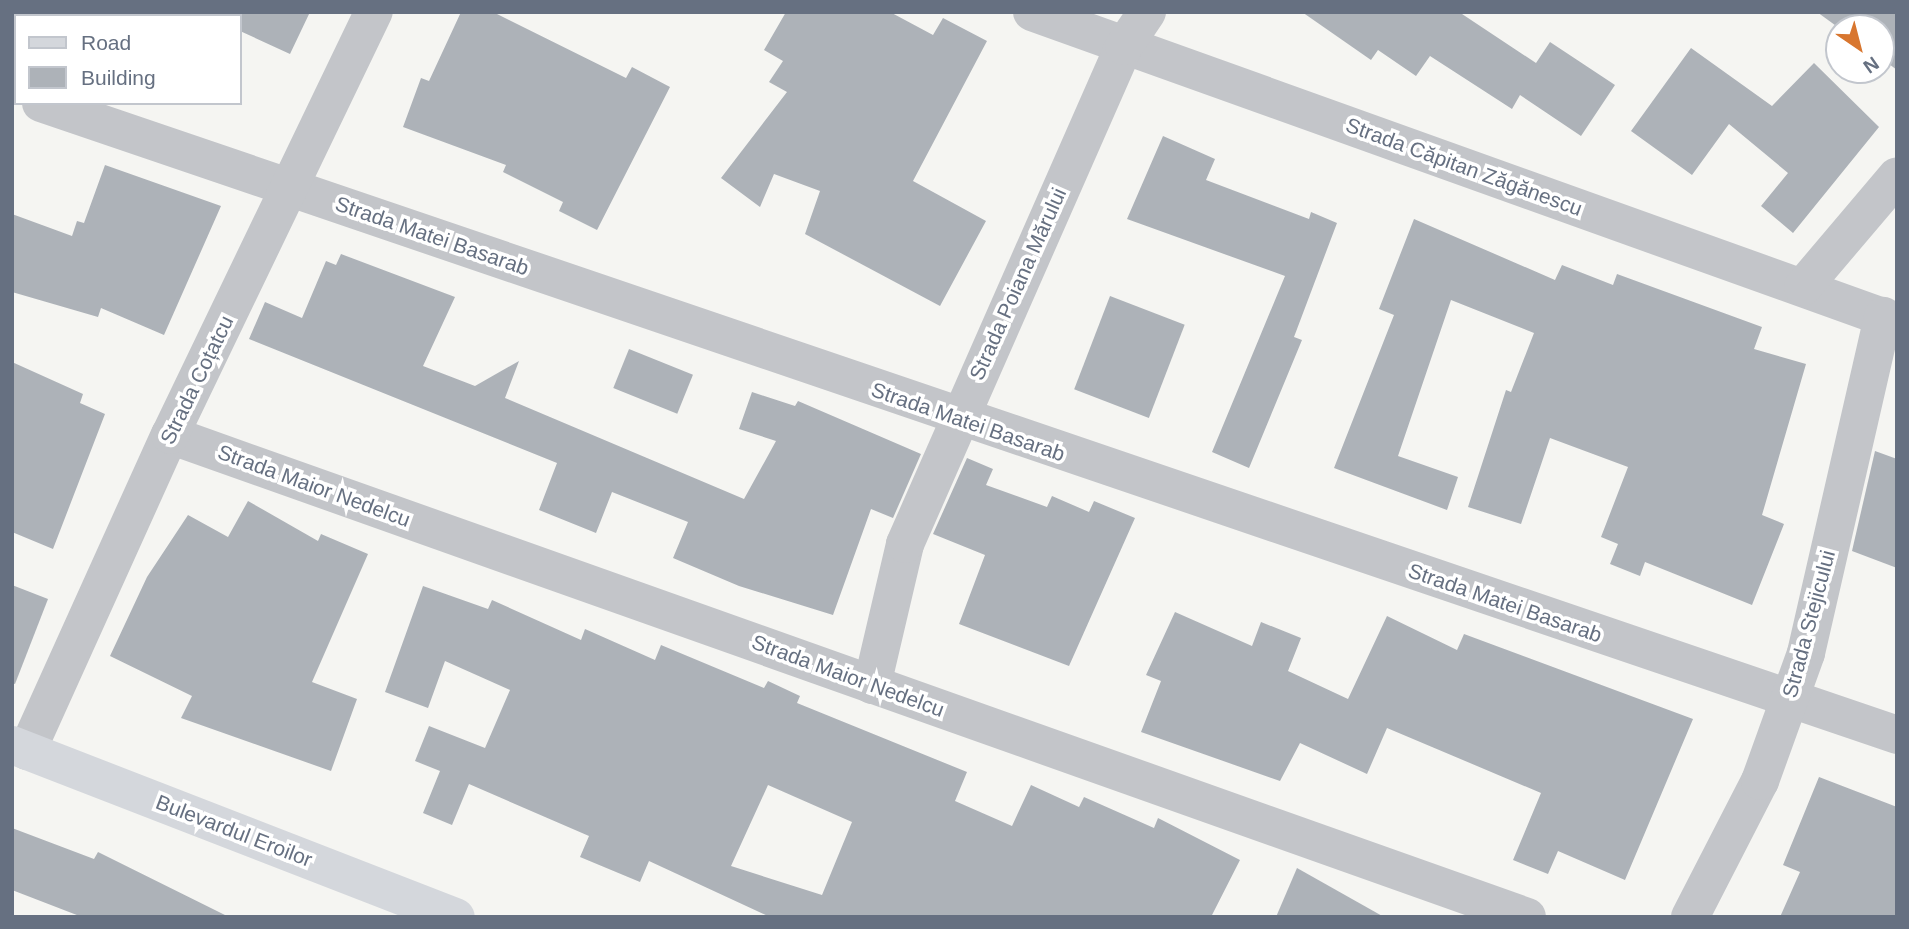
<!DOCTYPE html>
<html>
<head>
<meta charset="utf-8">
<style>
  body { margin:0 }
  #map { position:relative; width:1909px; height:929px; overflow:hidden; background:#f5f5f2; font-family:Arial,sans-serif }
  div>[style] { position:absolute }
  .building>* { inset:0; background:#adb2b8; transform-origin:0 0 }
  .minor>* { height:38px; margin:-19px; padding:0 19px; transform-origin:19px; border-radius:19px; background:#c3c5c9 }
  .major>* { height:38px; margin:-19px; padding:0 19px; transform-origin:19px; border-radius:19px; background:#d4d7dc }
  span { translate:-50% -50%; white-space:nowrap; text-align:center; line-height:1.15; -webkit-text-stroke:7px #fff; paint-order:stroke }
  .street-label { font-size:21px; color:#667081 }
  .frame { position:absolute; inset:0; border:14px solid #667081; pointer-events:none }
  .legend { position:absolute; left:14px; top:14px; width:228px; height:91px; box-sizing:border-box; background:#fff; border:2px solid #c2c6cd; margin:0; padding:9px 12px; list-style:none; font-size:21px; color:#667081 }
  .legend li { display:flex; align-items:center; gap:14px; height:35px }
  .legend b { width:35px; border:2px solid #c2c6cd }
  .north { position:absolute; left:1825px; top:14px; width:70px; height:70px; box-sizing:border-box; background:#fff; border:2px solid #c2c6cd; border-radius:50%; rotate:145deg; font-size:19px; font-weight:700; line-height:28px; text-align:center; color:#667081 }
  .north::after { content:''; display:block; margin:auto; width:24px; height:32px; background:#d8762f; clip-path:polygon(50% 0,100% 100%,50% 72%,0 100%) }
</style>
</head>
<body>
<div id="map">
  <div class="building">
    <i style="clip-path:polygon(199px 12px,310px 12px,290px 54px,240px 31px,240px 16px)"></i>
    <i style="clip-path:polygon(461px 12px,493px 12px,626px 78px,632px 67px,670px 87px,597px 230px,559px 211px,563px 202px,503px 172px,506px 165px,403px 127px,421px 78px,429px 81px)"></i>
    <i style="clip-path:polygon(786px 12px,890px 12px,933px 35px,943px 18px,987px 41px,913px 181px,986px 221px,940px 306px,805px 234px,820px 191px,774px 174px,760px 207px,721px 178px,787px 92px,769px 82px,783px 61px,764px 50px)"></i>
    <i style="clip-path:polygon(1302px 12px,1459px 12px,1536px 63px,1550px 42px,1615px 85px,1581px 136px,1520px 95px,1512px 109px,1430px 56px,1416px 76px,1378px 50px,1371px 60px)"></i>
    <i style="clip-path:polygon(1817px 12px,1897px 12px,1897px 70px,1881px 58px,1881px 28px,1839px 28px)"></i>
    <i style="clip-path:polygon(1691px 48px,1772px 106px,1814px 63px,1879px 127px,1793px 233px,1761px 206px,1788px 173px,1729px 124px,1692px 175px,1631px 131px)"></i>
    <i style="clip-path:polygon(1163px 136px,1215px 159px,1206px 180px,1309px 219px,1311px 212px,1337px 223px,1294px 337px,1302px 340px,1249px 468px,1212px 452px,1285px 276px,1127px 219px)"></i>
    <i style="clip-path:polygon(105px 165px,221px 206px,164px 335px,101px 308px,98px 317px,12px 292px,12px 214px,72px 236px,77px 221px,84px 223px)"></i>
    <i style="clip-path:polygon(1414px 219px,1555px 280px,1562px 265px,1613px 285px,1617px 274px,1762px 327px,1754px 349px,1806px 364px,1762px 515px,1784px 524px,1752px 605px,1645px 562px,1640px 576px,1610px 564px,1618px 544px,1601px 537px,1628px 467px,1550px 438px,1521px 524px,1468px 507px,1506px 390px,1511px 392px,1534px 333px,1451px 300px,1398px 456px,1458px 477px,1447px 510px,1334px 468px,1394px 315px,1379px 309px)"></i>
    <i style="clip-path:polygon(341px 254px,455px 297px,423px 366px,475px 386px,519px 361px,505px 398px,744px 499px,776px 441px,739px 429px,752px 392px,795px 406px,798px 401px,921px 454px,893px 518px,871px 509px,833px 615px,739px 586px,673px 558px,688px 522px,612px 492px,596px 533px,539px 510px,557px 463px,249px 339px,265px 302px,302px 318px,326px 261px,336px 265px)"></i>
    <i style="left:1110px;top:296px;width:80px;height:100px;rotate:21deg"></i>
    <i style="left:629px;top:349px;width:69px;height:42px;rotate:22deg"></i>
    <i style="clip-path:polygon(12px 362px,83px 394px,80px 403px,105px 414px,53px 549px,12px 532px)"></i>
    <i style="clip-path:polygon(1875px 451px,1897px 459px,1897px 568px,1852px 551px)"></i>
    <i style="clip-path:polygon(967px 458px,993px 469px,986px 485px,1047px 507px,1052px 496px,1089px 512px,1094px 501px,1135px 518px,1069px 666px,959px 624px,985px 555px,933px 534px)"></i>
    <i style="clip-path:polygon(248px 501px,318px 541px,321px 534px,368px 554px,312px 682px,357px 699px,331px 771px,181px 718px,192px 696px,110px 656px,147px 577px,188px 515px,228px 537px)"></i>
    <i style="clip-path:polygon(12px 585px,48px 599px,15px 684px,12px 683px)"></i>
    <i style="clip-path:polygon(evenodd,423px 586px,488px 609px,492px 600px,581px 640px,585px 629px,655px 660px,661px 645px,764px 688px,768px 681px,800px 696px,797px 703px,967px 772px,955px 801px,1012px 826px,1031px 785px,1079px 807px,1084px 797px,1154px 828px,1158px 818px,1240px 860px,1211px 917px,770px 917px,649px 861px,640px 882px,580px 857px,589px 836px,469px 784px,452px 825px,423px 813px,440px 771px,415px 761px,429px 726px,485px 748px,510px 690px,445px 661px,428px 708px,385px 692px,423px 586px,768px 785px,852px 822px,822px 895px,731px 866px,768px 785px)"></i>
    <i style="clip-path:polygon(1175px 612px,1252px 646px,1261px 622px,1301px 638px,1288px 671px,1348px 699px,1387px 616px,1457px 650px,1464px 634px,1693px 719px,1625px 880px,1558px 851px,1548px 874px,1513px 860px,1541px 793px,1387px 728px,1367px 774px,1300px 743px,1280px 781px,1141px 732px,1161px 681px,1146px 675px)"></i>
    <i style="clip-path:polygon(1819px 777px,1897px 807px,1897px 917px,1780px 917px,1800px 872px,1783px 865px)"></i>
    <i style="clip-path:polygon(12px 828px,94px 859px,98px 852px,229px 917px,82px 917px,12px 890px)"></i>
    <i style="clip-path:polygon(1297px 868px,1384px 917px,1276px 917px)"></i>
  </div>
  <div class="minor">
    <i style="left:1032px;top:12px;width:919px;rotate:19.72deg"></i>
    <i style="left:41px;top:103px;width:1961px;rotate:18.8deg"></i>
    <i style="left:1803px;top:287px;width:145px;rotate:-49.7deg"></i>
    <i style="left:170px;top:435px;width:1440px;rotate:19.55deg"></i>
    <i style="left:872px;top:685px;width:145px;rotate:-76.8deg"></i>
    <i style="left:905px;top:544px;width:544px;rotate:-66.26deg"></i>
    <i style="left:1124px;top:46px;width:41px;rotate:-55.9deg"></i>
    <i style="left:27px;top:751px;width:347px;rotate:-65.7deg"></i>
    <i style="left:170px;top:435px;width:470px;rotate:-64.3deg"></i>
    <i style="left:1690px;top:917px;width:153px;rotate:-62.8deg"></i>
    <i style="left:1760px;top:781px;width:136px;rotate:-70.2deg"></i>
    <i style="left:1806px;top:653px;width:346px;rotate:-77.1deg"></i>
  </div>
  <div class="major">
    <i style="left:12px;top:745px;width:476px;rotate:21.2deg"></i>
  </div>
  <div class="street-label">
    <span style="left:1464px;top:167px;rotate:20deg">Strada Căpitan Zăgănescu</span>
    <span style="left:432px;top:236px;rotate:19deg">Strada Matei Basarab</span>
    <span style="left:1018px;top:284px;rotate:-66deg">Strada Poiana Mărului</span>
    <span style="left:197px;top:380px;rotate:-64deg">Strada Coțatcu</span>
    <span style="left:968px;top:422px;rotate:19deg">Strada Matei Basarab</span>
    <span style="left:314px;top:486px;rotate:20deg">Strada Maior Nedelcu</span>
    <span style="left:1505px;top:603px;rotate:19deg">Strada Matei Basarab</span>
    <span style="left:1809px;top:624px;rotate:-75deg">Strada Stejicului</span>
    <span style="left:848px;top:676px;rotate:20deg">Strada Maior Nedelcu</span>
    <span style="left:234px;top:831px;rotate:21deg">Bulevardul Eroilor</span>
  </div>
  <div class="frame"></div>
  <ul class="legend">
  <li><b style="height:9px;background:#d4d7dc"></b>Road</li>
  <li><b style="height:19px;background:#adb2b8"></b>Building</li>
  </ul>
  <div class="north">N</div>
</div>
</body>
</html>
